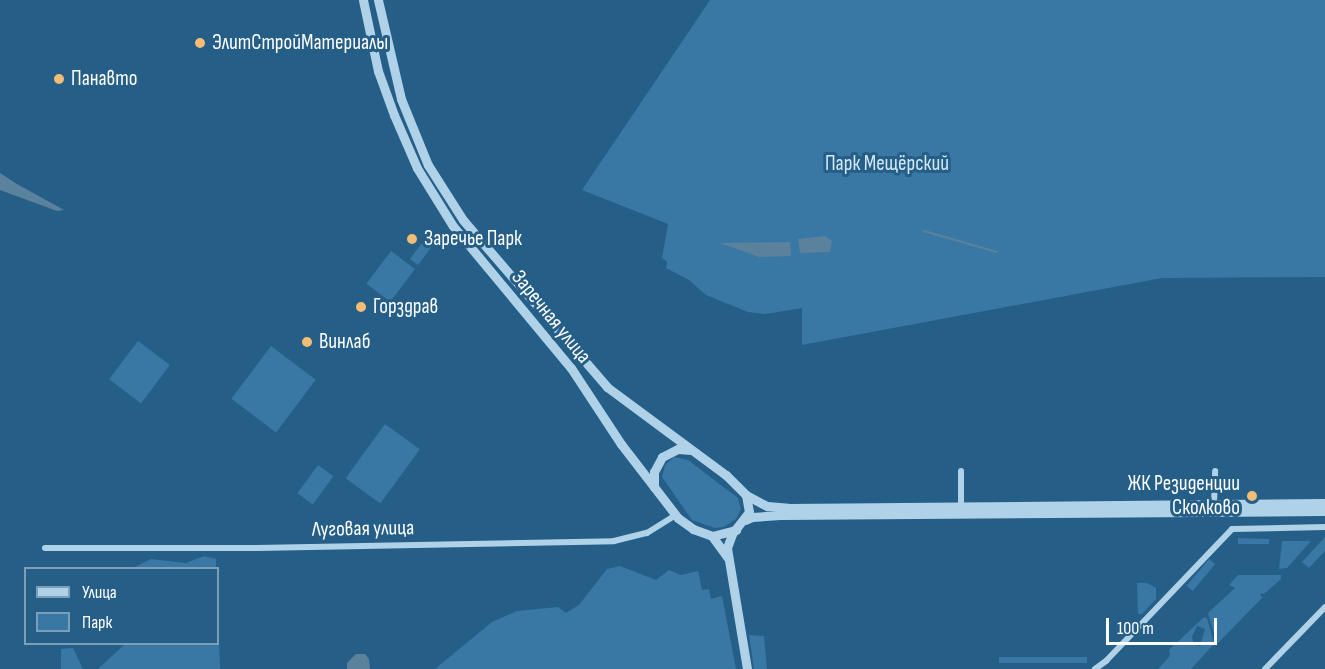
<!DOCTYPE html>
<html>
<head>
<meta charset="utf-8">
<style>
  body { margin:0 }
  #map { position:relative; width:1325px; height:669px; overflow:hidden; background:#255e87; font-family:"Sofia Sans Condensed",sans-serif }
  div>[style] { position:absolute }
  .green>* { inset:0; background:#3978a4; transform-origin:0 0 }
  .water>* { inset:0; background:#5a829d }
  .stream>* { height:2px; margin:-1px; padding:0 1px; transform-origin:1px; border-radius:1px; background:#5a829d }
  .minor>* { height:6px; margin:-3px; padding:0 3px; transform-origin:3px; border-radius:3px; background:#b0d2e9 }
  .tertiary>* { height:9px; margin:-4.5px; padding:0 4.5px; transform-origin:4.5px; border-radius:4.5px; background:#b0d2e9 }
  .dots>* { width:16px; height:16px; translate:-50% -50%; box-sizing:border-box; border:3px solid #255e87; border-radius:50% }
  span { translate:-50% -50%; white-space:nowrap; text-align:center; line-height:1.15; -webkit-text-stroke:6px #255e87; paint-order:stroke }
  .poi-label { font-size:21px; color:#fff }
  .left { translate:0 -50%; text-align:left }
  .right { translate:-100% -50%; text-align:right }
  .park-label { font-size:21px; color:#d4e9f7 }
  .street-label { font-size:21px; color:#fff }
  .legend { position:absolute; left:24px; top:567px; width:195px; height:78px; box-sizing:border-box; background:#255e87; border:2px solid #7c9eb7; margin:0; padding:8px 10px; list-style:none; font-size:18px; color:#fff }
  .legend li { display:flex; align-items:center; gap:12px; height:30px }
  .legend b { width:30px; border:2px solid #7c9eb7 }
  .scale { position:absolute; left:1106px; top:618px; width:111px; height:27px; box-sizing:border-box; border:3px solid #fff; border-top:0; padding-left:8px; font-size:18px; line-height:21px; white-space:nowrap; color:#fff; -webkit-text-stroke:4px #255e87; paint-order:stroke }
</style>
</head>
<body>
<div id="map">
  <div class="green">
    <i style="clip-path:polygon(710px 0,1325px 0,1325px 277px,1162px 278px,802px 345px,802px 308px,765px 314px,748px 312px,706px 295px,689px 280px,666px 268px,667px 262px,662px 258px,668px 224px,582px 190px)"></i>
    <i style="left:428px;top:235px;width:10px;height:30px;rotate:37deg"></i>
    <i style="left:391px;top:251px;width:30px;height:41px;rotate:37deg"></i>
    <i style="left:138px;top:341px;width:40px;height:48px;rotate:37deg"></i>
    <i style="left:271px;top:346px;width:56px;height:66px;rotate:37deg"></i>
    <i style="left:385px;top:424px;width:43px;height:67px;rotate:36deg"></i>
    <i style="clip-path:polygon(674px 457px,688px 460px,738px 498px,741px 509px,736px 519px,724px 527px,715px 528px,692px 520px,662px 477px,665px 465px)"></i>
    <i style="left:318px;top:465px;width:19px;height:35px;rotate:36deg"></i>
    <i style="clip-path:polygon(1325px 537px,1325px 551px,1309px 568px,1302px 562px)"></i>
    <i style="clip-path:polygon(1238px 538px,1269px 539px,1269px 544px,1238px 544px)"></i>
    <i style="clip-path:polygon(1282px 541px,1311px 541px,1287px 568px,1279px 569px)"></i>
    <i style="clip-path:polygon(204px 556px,216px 559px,216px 568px,133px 568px,151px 559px,186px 563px)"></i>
    <i style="left:1209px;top:559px;width:8px;height:35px;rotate:40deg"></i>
    <i style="clip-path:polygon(620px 566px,656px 580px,669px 570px,681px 575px,698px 571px,702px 590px,709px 589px,711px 599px,722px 596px,736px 669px,435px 669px,492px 622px,517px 611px,558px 607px,566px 613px,579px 605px,607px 569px)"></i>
    <i style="clip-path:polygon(1238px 575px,1281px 575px,1281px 579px,1264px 594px,1260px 593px,1262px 598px,1217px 644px,1208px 613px,1235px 588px,1229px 585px)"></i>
    <i style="clip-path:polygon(1137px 583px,1147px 583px,1156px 588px,1156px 599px,1142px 614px,1138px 614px)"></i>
    <i style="clip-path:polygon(218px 613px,220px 669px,98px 669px,125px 644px,218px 644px)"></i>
    <i style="clip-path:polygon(evenodd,1204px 617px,1207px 618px,1211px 632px,1214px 644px,1211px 647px,1191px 669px,1158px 669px,1170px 656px,1169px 650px,1204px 617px,1197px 626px,1205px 629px,1200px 646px,1194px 645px,1192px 637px,1197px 626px)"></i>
    <i style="clip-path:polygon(749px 635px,764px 636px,767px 669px,754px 669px)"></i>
    <i style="clip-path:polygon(73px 648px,83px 669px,61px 669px,61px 649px)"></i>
    <i style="left:1087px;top:657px;width:6px;height:88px;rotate:90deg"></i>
  </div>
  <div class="water">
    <i style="clip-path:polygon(0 173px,17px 184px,64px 210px,57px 211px,0 190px)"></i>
    <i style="clip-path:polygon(825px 236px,832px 241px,830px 252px,800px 253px,798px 239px)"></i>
    <i style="clip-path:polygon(790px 242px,791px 256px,759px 257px,720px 243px)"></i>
    <i style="clip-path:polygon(356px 654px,365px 654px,369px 659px,370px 669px,347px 669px,347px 663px)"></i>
  </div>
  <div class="stream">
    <i style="left:924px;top:231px;width:76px;rotate:16deg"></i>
  </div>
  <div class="minor">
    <i style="left:961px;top:471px;width:35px;rotate:90deg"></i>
    <i style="left:1214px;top:504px;width:33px;rotate:-88deg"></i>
    <i style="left:45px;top:548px;width:212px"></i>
    <i style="left:257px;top:548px;width:357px;rotate:-1.1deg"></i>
    <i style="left:614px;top:541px;width:34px;rotate:-14deg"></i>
    <i style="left:647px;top:533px;width:34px;rotate:-32deg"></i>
    <i style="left:1095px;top:669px;width:14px;rotate:-36deg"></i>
    <i style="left:1106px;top:661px;width:182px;rotate:-46.3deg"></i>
    <i style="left:1232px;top:529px;width:93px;rotate:-1.2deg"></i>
    <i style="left:1265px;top:669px;width:86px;rotate:-45.9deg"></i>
  </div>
  <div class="tertiary">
    <i style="left:363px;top:0;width:73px;rotate:78.1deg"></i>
    <i style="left:378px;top:71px;width:47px;rotate:70deg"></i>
    <i style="left:394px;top:115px;width:58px;rotate:66.5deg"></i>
    <i style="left:417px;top:168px;width:68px;rotate:58.2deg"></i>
    <i style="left:453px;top:226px;width:185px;rotate:50.3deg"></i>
    <i style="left:571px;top:368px;width:91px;rotate:56.7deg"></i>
    <i style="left:621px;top:444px;width:93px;rotate:52.4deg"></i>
    <i style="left:678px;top:518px;width:19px;rotate:36deg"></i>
    <i style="left:693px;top:529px;width:20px;rotate:20deg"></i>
    <i style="left:712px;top:536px;width:25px;rotate:-14deg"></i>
    <i style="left:378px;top:0;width:102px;rotate:76.9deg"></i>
    <i style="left:401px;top:99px;width:71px;rotate:67.8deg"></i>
    <i style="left:428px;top:165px;width:65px;rotate:57.5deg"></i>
    <i style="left:463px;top:220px;width:221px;rotate:49.2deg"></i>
    <i style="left:607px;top:387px;width:148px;rotate:36.5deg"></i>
    <i style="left:726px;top:475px;width:28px;rotate:45deg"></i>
    <i style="left:746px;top:495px;width:17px;rotate:80deg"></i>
    <i style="left:749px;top:512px;width:28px;rotate:128deg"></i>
    <i style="left:732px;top:534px;width:15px;rotate:110deg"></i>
    <i style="left:727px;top:548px;width:123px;rotate:80.6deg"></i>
    <i style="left:654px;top:487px;width:15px;rotate:-90deg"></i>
    <i style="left:654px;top:472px;width:17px;rotate:-62deg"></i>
    <i style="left:662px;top:457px;width:18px;rotate:-27deg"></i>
    <i style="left:678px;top:449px;width:13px;rotate:4deg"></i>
    <i style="left:746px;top:495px;width:24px;rotate:28deg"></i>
    <i style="left:767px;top:506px;width:21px;rotate:5deg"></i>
    <i style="left:788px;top:508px;width:537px;rotate:-0.53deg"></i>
    <i style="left:745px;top:520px;width:8px;rotate:-23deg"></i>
    <i style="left:752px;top:517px;width:28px;rotate:-4deg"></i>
    <i style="left:780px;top:515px;width:545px;rotate:-0.42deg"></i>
    <i style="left:712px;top:536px;width:26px;rotate:54deg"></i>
  </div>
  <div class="dots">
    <i style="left:200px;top:43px;background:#f3bd75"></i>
    <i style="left:59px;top:79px;background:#f3bd75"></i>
    <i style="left:412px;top:239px;background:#f3bd75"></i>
    <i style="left:361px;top:307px;background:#f3bd75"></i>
    <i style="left:307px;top:342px;background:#f3bd75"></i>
    <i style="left:1252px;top:496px;background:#f3bd75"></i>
  </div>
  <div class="poi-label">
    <span class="left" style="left:212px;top:43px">ЭлитСтройМатериалы</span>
    <span class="left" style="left:71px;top:79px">Панавто</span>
    <span class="left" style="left:424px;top:239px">Заречье Парк</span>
    <span class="left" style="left:373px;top:307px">Горздрав</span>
    <span class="left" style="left:319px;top:342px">Винлаб</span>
    <span class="right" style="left:1240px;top:496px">ЖК Резиденции<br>Сколково</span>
  </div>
  <div class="park-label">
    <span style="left:887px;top:164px">Парк Мещёрский</span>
  </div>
  <div class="street-label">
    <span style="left:551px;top:317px;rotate:51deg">Заречная улица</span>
    <span style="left:363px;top:529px;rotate:-1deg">Луговая улица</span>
  </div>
  <ul class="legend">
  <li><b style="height:8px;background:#b0d2e9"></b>Улица</li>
  <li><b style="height:16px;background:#3978a4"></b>Парк</li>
  </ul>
  <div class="scale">100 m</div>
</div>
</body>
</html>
